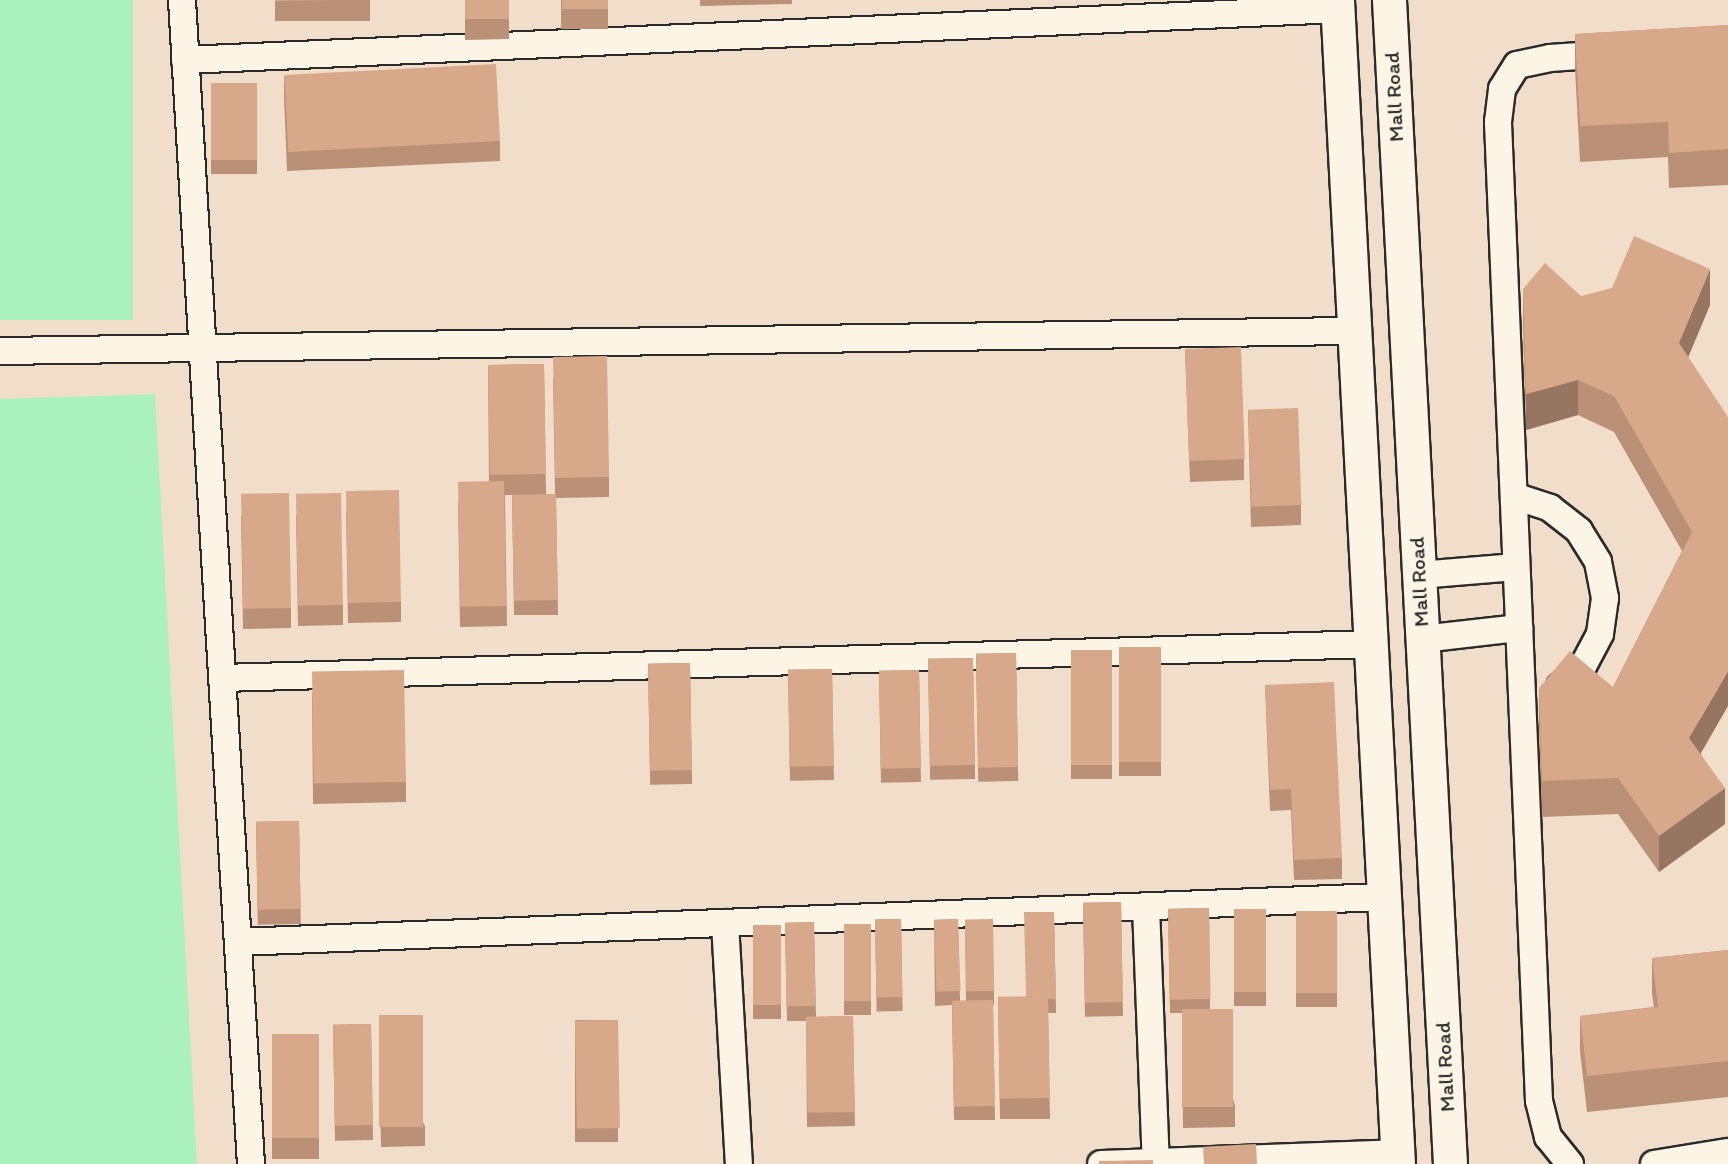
<!DOCTYPE html>
<html>
<head>
<meta charset="utf-8">
<style>
  body { margin:0 }
  #map { position:relative; width:1728px; height:1164px; overflow:hidden; background:#f1deca; font-family:Itim,sans-serif }
  div>[style] { position:absolute }
  .green>* { inset:0; background:#aaf1bd; transform-origin:0 0 }
  .roads { filter:drop-shadow(2px 0 #2b2b2b) drop-shadow(-2px 0 #2b2b2b) drop-shadow(0 2px #2b2b2b) drop-shadow(0 -2px #2b2b2b) }
  .minor>* { height:26px; margin:-13px; padding:0 13px; transform-origin:13px; border-radius:13px; background:#fcf5e5 }
  .tertiary>* { height:33px; margin:-16.5px; padding:0 16.5px; transform-origin:16.5px; border-radius:16.5px; background:#fcf5e5 }
  .wall>* { inset:0; background:#ba9077; transform-origin:0 0 }
  .shaded-wall>* { inset:0; background:#977661 }
  .building>* { inset:0; background:#d8a88a; transform-origin:0 0 }
  span { translate:-50% -50%; white-space:nowrap; text-align:center; line-height:1.15; -webkit-text-stroke:4.5px #fcf5e5; paint-order:stroke }
  .street-label { font-size:21px; color:#2b2b2b }
</style>
</head>
<body>
<div id="map">
  <div class="green">
    <i style="left:0;top:0;width:133px;height:320px"></i>
    <i style="clip-path:polygon(155px 394px,197px 1164px,0 1164px,0 399px)"></i>
  </div>
  <div class="roads">
    <div class="minor">
      <i style="left:182px;top:0;width:1166px;rotate:86.61deg"></i>
      <i style="left:185px;top:60px;width:1154px;rotate:-2.53deg"></i>
      <i style="left:0;top:351px;width:1354px;rotate:-0.85deg"></i>
      <i style="left:1514px;top:496px;width:38px;rotate:18deg"></i>
      <i style="left:1550px;top:508px;width:37px;rotate:38deg"></i>
      <i style="left:1579px;top:531px;width:36px;rotate:58deg"></i>
      <i style="left:1598px;top:562px;width:37px;rotate:79deg"></i>
      <i style="left:1605px;top:598px;width:36px;rotate:98deg"></i>
      <i style="left:1600px;top:634px;width:36px;rotate:118deg"></i>
      <i style="left:1583px;top:666px;width:31px;rotate:138deg"></i>
      <i style="left:1419px;top:575px;width:97px;rotate:-4.7deg"></i>
      <i style="left:1422px;top:639px;width:98px;rotate:-6.5deg"></i>
      <i style="left:222px;top:678px;width:1150px;rotate:-1.69deg"></i>
      <i style="left:1146px;top:907px;width:255px;rotate:87.8deg"></i>
      <i style="left:725px;top:923px;width:241px;rotate:86.7deg"></i>
      <i style="left:238px;top:942px;width:1147px;rotate:-2.25deg"></i>
      <i style="left:1101px;top:1164px;width:296px;rotate:-2.1deg"></i>
      <i style="left:1570px;top:1164px;width:35px;rotate:-129deg"></i>
      <i style="left:1548px;top:1137px;width:37px;rotate:-104deg"></i>
      <i style="left:1539px;top:1101px;width:980px;rotate:-92.4deg"></i>
      <i style="left:1498px;top:122px;width:33px;rotate:-83deg"></i>
      <i style="left:1502px;top:89px;width:28px;rotate:-58deg"></i>
      <i style="left:1517px;top:65px;width:34px;rotate:-12deg"></i>
      <i style="left:1550px;top:58px;width:58px;rotate:-3.9deg"></i>
      <i style="left:1654px;top:1164px;width:75px;rotate:-9.2deg"></i>
    </div>
    <div class="tertiary">
      <i style="left:1337px;top:0;width:1166px;rotate:87deg"></i>
      <i style="left:1389px;top:0;width:1166px;rotate:87deg"></i>
    </div>
  </div>
  <div class="wall">
    <i style="left:275px;top:0;width:95px;height:21px"></i>
    <i style="clip-path:polygon(465px 0,509px 18px,509px 39px,465px 40px)"></i>
    <i style="left:561px;top:0;width:47px;height:29px"></i>
    <i style="clip-path:polygon(700px 0,792px 0,792px 4px,700px 6px)"></i>
    <i style="clip-path:polygon(1728px 25px,1728px 185px,1669px 188px,1668px 157px,1580px 162px,1575px 69px,1575px 34px)"></i>
    <i style="clip-path:polygon(284px 77px,500px 141px,500px 161px,287px 171px,284px 97px)"></i>
    <i style="left:211px;top:83px;width:46px;height:91px"></i>
    <i style="clip-path:polygon(1523px 289px,1581px 296px,1710px 305px,1688px 357px,1701px 754px,1725px 824px,1659px 872px,1618px 814px,1542px 817px,1539px 724px,1539px 688px,1613px 687px,1682px 551px,1614px 432px,1578px 415px,1526px 430px,1523px 325px)"></i>
    <i style="clip-path:polygon(1185px 349px,1244px 459px,1244px 480px,1190px 482px)"></i>
    <i style="clip-path:polygon(544px 364px,546px 494px,555px 494px,553px 377px,609px 477px,609px 497px,556px 498px,558px 615px,514px 615px,512px 495px,505px 495px,507px 626px,460px 627px,458px 502px,489px 481px,488px 365px)"></i>
    <i style="clip-path:polygon(1248px 410px,1301px 505px,1301px 525px,1251px 527px)"></i>
    <i style="clip-path:polygon(346px 511px,401px 602px,401px 622px,348px 623px)"></i>
    <i style="clip-path:polygon(296px 514px,343px 605px,343px 625px,298px 626px)"></i>
    <i style="clip-path:polygon(241px 515px,291px 608px,291px 628px,243px 629px)"></i>
    <i style="left:1119px;top:647px;width:42px;height:129px"></i>
    <i style="left:1071px;top:650px;width:41px;height:129px"></i>
    <i style="left:1016px;top:653px;width:128px;height:40px;rotate:89deg"></i>
    <i style="left:973px;top:658px;width:121px;height:45px;rotate:89deg"></i>
    <i style="left:690px;top:663px;width:121px;height:42px;rotate:89deg"></i>
    <i style="left:832px;top:669px;width:111px;height:44px;rotate:89deg"></i>
    <i style="left:919px;top:670px;width:112px;height:40px;rotate:89deg"></i>
    <i style="clip-path:polygon(1265px 685px,1342px 858px,1342px 879px,1294px 880px,1291px 810px,1270px 811px)"></i>
    <i style="clip-path:polygon(312px 692px,406px 782px,406px 802px,313px 804px)"></i>
    <i style="left:299px;top:821px;width:103px;height:43px;rotate:89deg"></i>
    <i style="left:1121px;top:902px;width:114px;height:38px;rotate:89deg"></i>
    <i style="clip-path:polygon(1209px 908px,1210px 1009px,1235px 1106px,1235px 1127px,1183px 1128px,1182px 1013px,1170px 1013px,1168px 909px)"></i>
    <i style="left:1234px;top:909px;width:32px;height:97px"></i>
    <i style="left:1296px;top:911px;width:41px;height:96px"></i>
    <i style="clip-path:polygon(1054px 912px,1056px 1013px,1048px 1013px,1050px 1119px,1000px 1119px,998px 997px,1026px 997px)"></i>
    <i style="left:901px;top:919px;width:92px;height:26px;rotate:89deg"></i>
    <i style="clip-path:polygon(958px 919px,960px 1001px,966px 1001px,965px 920px,994px 991px,994px 1005px,993px 1005px,995px 1120px,954px 1120px,952px 1005px,935px 1006px,934px 920px)"></i>
    <i style="clip-path:polygon(814px 922px,816px 1017px,853px 1016px,855px 1126px,807px 1127px,806px 1021px,787px 1021px,785px 923px)"></i>
    <i style="left:844px;top:924px;width:27px;height:91px"></i>
    <i style="left:753px;top:925px;width:28px;height:94px"></i>
    <i style="clip-path:polygon(1728px 950px,1728px 1097px,1587px 1112px,1580px 1051px,1580px 1016px,1654px 1007px,1652px 994px,1652px 958px)"></i>
    <i style="left:618px;top:1020px;width:122px;height:43px;rotate:90deg"></i>
    <i style="left:371px;top:1024px;width:116px;height:38px;rotate:89deg"></i>
    <i style="left:272px;top:1034px;width:47px;height:125px"></i>
    <i style="clip-path:polygon(379px 1036px,425px 1126px,425px 1146px,381px 1147px)"></i>
  </div>
  <div class="shaded-wall">
    <i style="clip-path:polygon(1710px 269px,1710px 305px,1679px 379px,1679px 343px)"></i>
    <i style="clip-path:polygon(1578px 380px,1578px 415px,1526px 430px,1526px 394px)"></i>
    <i style="clip-path:polygon(1728px 671px,1728px 706px,1689px 774px,1689px 738px)"></i>
    <i style="clip-path:polygon(1725px 788px,1725px 824px,1659px 872px,1659px 836px)"></i>
  </div>
  <div class="building">
    <i style="clip-path:polygon(275px 0,330px 0,275px 1px)"></i>
    <i style="left:465px;top:0;width:44px;height:19px"></i>
    <i style="left:562px;top:0;width:46px;height:9px"></i>
    <i style="clip-path:polygon(1728px 25px,1728px 149px,1669px 153px,1668px 122px,1580px 126px,1575px 34px)"></i>
    <i style="left:496px;top:64px;width:77px;height:212px;rotate:87deg"></i>
    <i style="left:211px;top:83px;width:46px;height:77px"></i>
    <i style="clip-path:polygon(1634px 236px,1710px 269px,1679px 343px,1728px 417px,1728px 671px,1689px 738px,1725px 788px,1659px 836px,1618px 778px,1542px 781px,1539px 688px,1570px 651px,1613px 687px,1692px 532px,1614px 396px,1578px 380px,1526px 394px,1523px 289px,1545px 263px,1581px 296px,1612px 288px)"></i>
    <i style="left:1241px;top:347px;width:112px;height:56px;rotate:88deg"></i>
    <i style="left:607px;top:356px;width:121px;height:54px;rotate:89deg"></i>
    <i style="left:544px;top:364px;width:110px;height:56px;rotate:89deg"></i>
    <i style="left:1298px;top:408px;width:97px;height:50px;rotate:88deg"></i>
    <i style="left:504px;top:481px;width:125px;height:46px;rotate:89deg"></i>
    <i style="left:399px;top:490px;width:112px;height:53px;rotate:89deg"></i>
    <i style="left:289px;top:493px;width:115px;height:48px;rotate:89deg"></i>
    <i style="left:341px;top:493px;width:112px;height:45px;rotate:89deg"></i>
    <i style="left:556px;top:494px;width:106px;height:44px;rotate:89deg"></i>
    <i style="left:1119px;top:647px;width:42px;height:115px"></i>
    <i style="left:1071px;top:650px;width:41px;height:115px"></i>
    <i style="left:1016px;top:653px;width:114px;height:40px;rotate:89deg"></i>
    <i style="left:973px;top:658px;width:107px;height:45px;rotate:89deg"></i>
    <i style="left:690px;top:663px;width:107px;height:42px;rotate:89deg"></i>
    <i style="left:832px;top:669px;width:97px;height:44px;rotate:89deg"></i>
    <i style="left:404px;top:670px;width:112px;height:92px;rotate:89deg"></i>
    <i style="left:919px;top:670px;width:98px;height:40px;rotate:89deg"></i>
    <i style="clip-path:polygon(1334px 682px,1342px 858px,1294px 860px,1291px 789px,1270px 790px,1265px 685px)"></i>
    <i style="left:299px;top:821px;width:88px;height:43px;rotate:89deg"></i>
    <i style="left:1121px;top:902px;width:100px;height:38px;rotate:89deg"></i>
    <i style="left:1209px;top:908px;width:91px;height:41px;rotate:89deg"></i>
    <i style="left:1234px;top:909px;width:32px;height:83px"></i>
    <i style="left:1296px;top:911px;width:41px;height:82px"></i>
    <i style="clip-path:polygon(1024px 912px,1054px 912px,1056px 999px,1048px 999px,1048px 996px,1026px 997px)"></i>
    <i style="left:901px;top:919px;width:78px;height:26px;rotate:89deg"></i>
    <i style="left:958px;top:919px;width:72px;height:24px;rotate:88deg"></i>
    <i style="left:993px;top:919px;width:72px;height:28px;rotate:89deg"></i>
    <i style="left:814px;top:922px;width:84px;height:29px;rotate:89deg"></i>
    <i style="left:844px;top:924px;width:27px;height:77px"></i>
    <i style="left:753px;top:925px;width:28px;height:80px"></i>
    <i style="clip-path:polygon(1728px 950px,1728px 1061px,1587px 1076px,1580px 1016px,1658px 1007px,1652px 958px)"></i>
    <i style="left:1048px;top:996px;width:102px;height:50px;rotate:89deg"></i>
    <i style="left:993px;top:1000px;width:106px;height:41px;rotate:89deg"></i>
    <i style="left:1182px;top:1009px;width:51px;height:98px"></i>
    <i style="left:379px;top:1015px;width:44px;height:112px"></i>
    <i style="left:853px;top:1016px;width:96px;height:47px;rotate:89deg"></i>
    <i style="left:618px;top:1020px;width:108px;height:43px;rotate:89deg"></i>
    <i style="left:371px;top:1024px;width:101px;height:38px;rotate:89deg"></i>
    <i style="left:272px;top:1034px;width:47px;height:104px"></i>
    <i style="left:1256px;top:1144px;width:20px;height:53px;rotate:87deg"></i>
    <i style="clip-path:polygon(1153px 1160px,1153px 1164px,1099px 1164px,1099px 1161px)"></i>
  </div>
  <div class="street-label">
    <span style="left:1394px;top:97px;rotate:-93deg">Mall Road</span>
    <span style="left:1419px;top:582px;rotate:-93deg">Mall Road</span>
    <span style="left:1445px;top:1067px;rotate:-93deg">Mall Road</span>
  </div>
</div>
</body>
</html>
